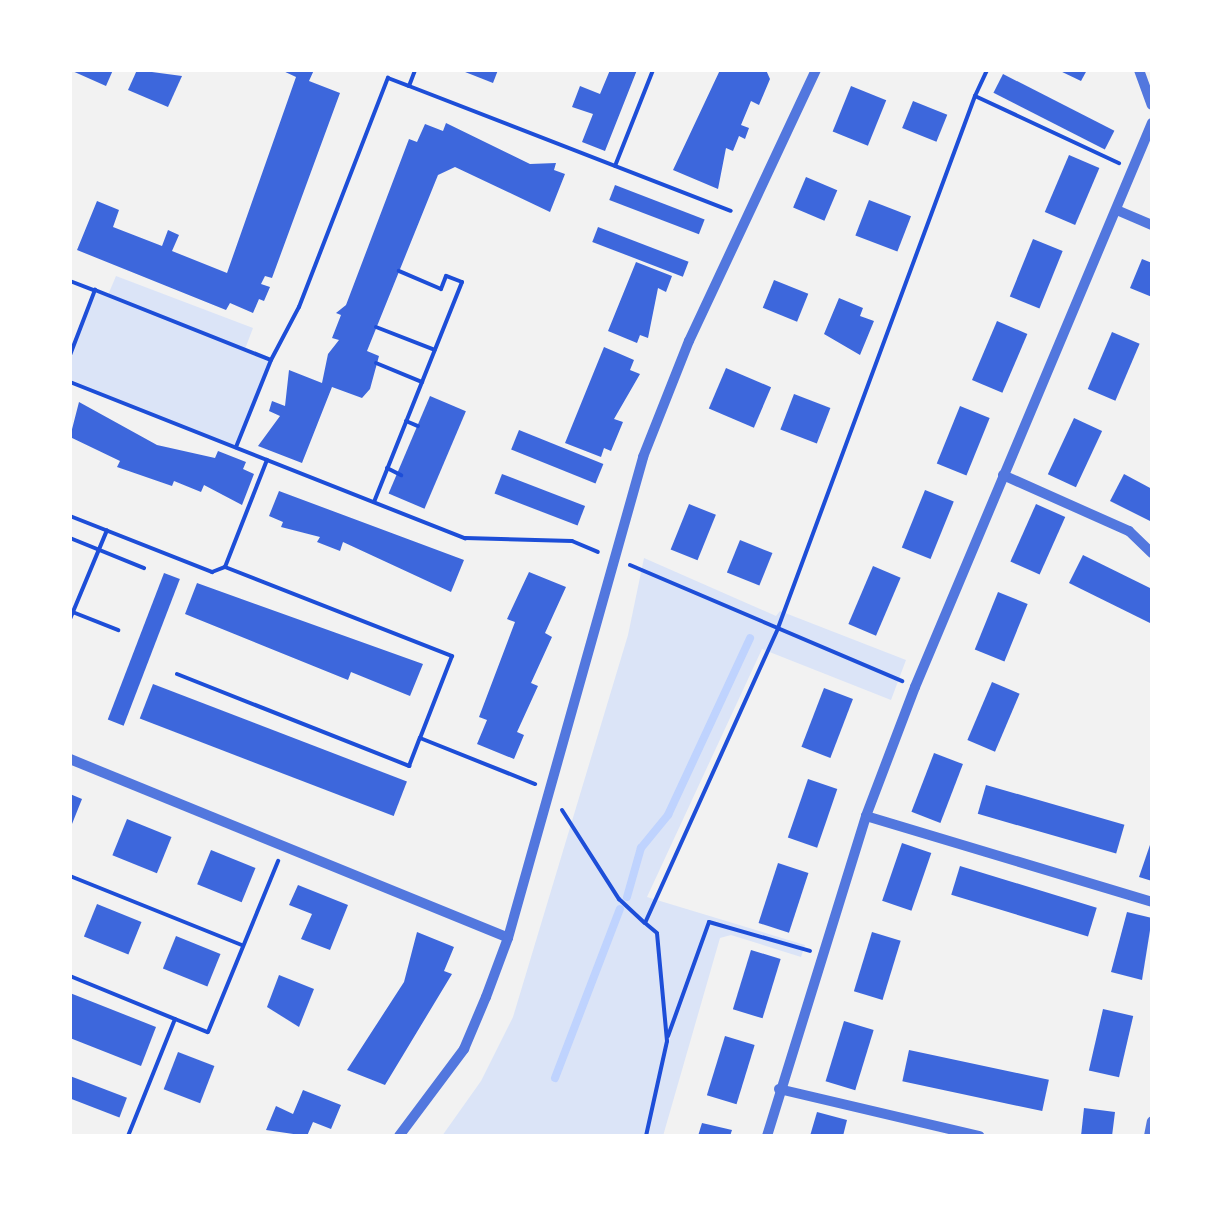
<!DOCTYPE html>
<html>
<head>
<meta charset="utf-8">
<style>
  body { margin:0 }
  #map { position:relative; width:1222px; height:1206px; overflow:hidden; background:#f2f2f2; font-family:"IBM Plex Sans",sans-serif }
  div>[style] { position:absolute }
  .green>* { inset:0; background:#dbe4f7 }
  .stream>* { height:8px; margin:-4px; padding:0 4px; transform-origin:4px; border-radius:4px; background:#bfd3fe }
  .building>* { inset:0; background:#3d67dc; transform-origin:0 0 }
  .path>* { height:4px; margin:-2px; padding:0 2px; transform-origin:2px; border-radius:2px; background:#1d4ed8 }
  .minor>* { height:10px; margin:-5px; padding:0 5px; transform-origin:5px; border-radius:5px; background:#5277de }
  span { translate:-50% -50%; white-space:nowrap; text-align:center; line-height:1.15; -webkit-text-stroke:8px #fff; paint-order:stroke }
  .frame { position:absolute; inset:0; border:72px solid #fff; pointer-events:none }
</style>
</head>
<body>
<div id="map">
  <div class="green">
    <i style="clip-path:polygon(116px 276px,253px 328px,245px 349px,270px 359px,237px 448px,70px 382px,70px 354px,96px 290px,108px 295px)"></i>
    <i style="clip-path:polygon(644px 558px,776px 616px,780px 611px,906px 660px,891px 700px,762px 649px,647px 897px,805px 945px,801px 957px,731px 935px,720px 938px,663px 1136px,442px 1136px,481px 1081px,513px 1017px,628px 635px)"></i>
  </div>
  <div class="stream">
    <i style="left:627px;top:897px;width:51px;rotate:-74.1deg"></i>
    <i style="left:641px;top:848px;width:43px;rotate:-50.7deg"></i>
    <i style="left:668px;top:815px;width:195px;rotate:-65.1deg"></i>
    <i style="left:555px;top:1078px;width:181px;rotate:-69deg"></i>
  </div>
  <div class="building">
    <i style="clip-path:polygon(70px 70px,113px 70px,106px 86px)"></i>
    <i style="clip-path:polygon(137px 70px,182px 76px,168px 107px,128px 90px)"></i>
    <i style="clip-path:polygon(281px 70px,314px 70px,309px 81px,340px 93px,272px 278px,265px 276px,261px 284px,270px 287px,264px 301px,259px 299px,253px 313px,230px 303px,226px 310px,77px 250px,97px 201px,119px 210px,113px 227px,162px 246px,168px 230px,179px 235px,172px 251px,227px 273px,296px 77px)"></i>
    <i style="clip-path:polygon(460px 70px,498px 70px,493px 83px)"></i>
    <i style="clip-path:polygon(610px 70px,637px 70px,605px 151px,582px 142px,593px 114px,572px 107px,580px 86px,600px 94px)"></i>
    <i style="clip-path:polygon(720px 70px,766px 70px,770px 79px,759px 105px,751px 101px,741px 125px,749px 128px,745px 139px,739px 136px,733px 151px,726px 148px,718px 189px,673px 170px)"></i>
    <i style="clip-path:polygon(1058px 70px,1087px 70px,1081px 81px)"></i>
    <i style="left:1003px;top:74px;width:125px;height:21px;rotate:27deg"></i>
    <i style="left:851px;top:86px;width:38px;height:49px;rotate:22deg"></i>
    <i style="left:913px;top:101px;width:37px;height:29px;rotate:22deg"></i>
    <i style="clip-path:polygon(446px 123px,530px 164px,556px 163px,554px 170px,565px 174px,550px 212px,455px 167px,438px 175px,367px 351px,379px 356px,370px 389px,362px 398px,332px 387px,302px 463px,258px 446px,280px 416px,269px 411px,272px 401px,285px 406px,289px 370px,322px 383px,328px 354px,339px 340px,332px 338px,341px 315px,336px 313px,346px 305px,409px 139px,417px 142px,425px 124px,443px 131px)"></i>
    <i style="left:1069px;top:155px;width:33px;height:62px;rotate:23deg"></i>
    <i style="left:806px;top:177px;width:34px;height:33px;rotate:23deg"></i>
    <i style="left:615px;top:185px;width:96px;height:16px;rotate:21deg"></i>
    <i style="left:869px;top:200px;width:45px;height:38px;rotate:21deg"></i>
    <i style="left:598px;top:227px;width:97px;height:16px;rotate:21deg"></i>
    <i style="left:1033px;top:239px;width:32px;height:62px;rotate:22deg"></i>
    <i style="clip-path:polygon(1142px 259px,1152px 263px,1152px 297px,1130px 288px)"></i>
    <i style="clip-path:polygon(636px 262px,672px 276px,666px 292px,658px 288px,648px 338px,640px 335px,637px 343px,608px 331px)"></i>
    <i style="left:774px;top:280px;width:37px;height:30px;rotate:22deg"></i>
    <i style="clip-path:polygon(839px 298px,863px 308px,860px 316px,874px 321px,860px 355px,824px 334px)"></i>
    <i style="left:997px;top:321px;width:33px;height:64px;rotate:23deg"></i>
    <i style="left:1112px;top:332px;width:30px;height:62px;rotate:23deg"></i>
    <i style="clip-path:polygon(604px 347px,634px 360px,630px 370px,640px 374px,614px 419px,623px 422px,611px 451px,604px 448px,601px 457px,565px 443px)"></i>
    <i style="left:726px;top:368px;width:49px;height:44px;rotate:23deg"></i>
    <i style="left:794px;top:394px;width:39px;height:38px;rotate:21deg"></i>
    <i style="left:430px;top:396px;width:39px;height:106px;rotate:23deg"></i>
    <i style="clip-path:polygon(79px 402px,157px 445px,215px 458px,218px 451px,246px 462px,243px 469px,254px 474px,242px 505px,204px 485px,201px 492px,174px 481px,172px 486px,117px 467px,120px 461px,70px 437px)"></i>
    <i style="left:960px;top:406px;width:32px;height:62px;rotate:22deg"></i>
    <i style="left:1074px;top:418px;width:31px;height:62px;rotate:25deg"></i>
    <i style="left:519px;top:430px;width:91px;height:21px;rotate:22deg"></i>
    <i style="left:502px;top:474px;width:89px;height:21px;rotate:21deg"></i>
    <i style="clip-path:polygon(1124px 474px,1152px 489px,1152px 522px,1110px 501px)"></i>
    <i style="left:925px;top:490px;width:31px;height:62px;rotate:22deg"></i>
    <i style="clip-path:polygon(279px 491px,464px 560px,451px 592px,343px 542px,340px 551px,317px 542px,320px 537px,281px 527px,283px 522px,269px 516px)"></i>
    <i style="left:689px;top:504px;width:29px;height:49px;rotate:22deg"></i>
    <i style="left:1036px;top:504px;width:32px;height:63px;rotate:24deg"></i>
    <i style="left:740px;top:540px;width:35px;height:35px;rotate:22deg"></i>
    <i style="clip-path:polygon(1083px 555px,1152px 589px,1152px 624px,1069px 583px)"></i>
    <i style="left:873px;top:566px;width:30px;height:63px;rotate:23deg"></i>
    <i style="clip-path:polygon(529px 572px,566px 587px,545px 633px,552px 637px,531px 683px,538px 686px,517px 732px,524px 735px,514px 759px,477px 744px,487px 720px,479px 717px,515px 622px,507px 619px)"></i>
    <i style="left:164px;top:573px;width:17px;height:157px;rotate:21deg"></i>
    <i style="clip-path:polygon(197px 583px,423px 664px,410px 696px,351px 672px,348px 680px,185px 614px)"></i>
    <i style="left:998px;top:592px;width:32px;height:62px;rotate:22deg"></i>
    <i style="left:992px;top:682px;width:30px;height:63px;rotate:23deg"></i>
    <i style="left:153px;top:684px;width:272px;height:37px;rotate:21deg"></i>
    <i style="left:824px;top:688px;width:31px;height:63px;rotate:21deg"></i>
    <i style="left:934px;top:753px;width:31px;height:63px;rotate:21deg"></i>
    <i style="left:808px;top:779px;width:31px;height:62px;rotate:19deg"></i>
    <i style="left:986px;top:785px;width:144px;height:30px;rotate:16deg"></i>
    <i style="clip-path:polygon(70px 794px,82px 799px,70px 829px)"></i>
    <i style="left:127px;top:819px;width:48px;height:39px;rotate:22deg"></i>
    <i style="clip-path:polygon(1152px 839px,1152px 881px,1139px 877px)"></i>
    <i style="left:902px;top:843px;width:31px;height:61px;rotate:19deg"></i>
    <i style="left:211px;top:850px;width:48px;height:37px;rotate:22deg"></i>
    <i style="left:778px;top:863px;width:32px;height:63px;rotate:18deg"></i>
    <i style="left:960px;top:866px;width:143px;height:30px;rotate:17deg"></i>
    <i style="clip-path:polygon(298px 885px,348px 905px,330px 950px,301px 939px,312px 914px,289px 905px)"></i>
    <i style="left:97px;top:904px;width:48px;height:35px;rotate:22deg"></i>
    <i style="clip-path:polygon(1127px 912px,1152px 918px,1142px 980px,1111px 972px)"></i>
    <i style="clip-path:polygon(417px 932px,454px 947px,444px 971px,452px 974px,385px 1085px,347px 1070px,404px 982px)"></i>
    <i style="left:872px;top:932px;width:30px;height:62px;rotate:17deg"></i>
    <i style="left:176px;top:936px;width:48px;height:35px;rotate:22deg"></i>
    <i style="left:751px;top:950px;width:31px;height:62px;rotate:17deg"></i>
    <i style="clip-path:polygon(279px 975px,314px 989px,299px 1027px,267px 1007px)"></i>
    <i style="clip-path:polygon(70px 993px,156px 1027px,141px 1066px,70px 1038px)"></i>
    <i style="left:1103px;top:1009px;width:31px;height:63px;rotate:13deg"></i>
    <i style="left:844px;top:1021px;width:31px;height:63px;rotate:17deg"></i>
    <i style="left:725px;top:1036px;width:31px;height:62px;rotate:17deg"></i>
    <i style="left:909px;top:1050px;width:143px;height:32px;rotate:12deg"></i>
    <i style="left:178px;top:1052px;width:39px;height:40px;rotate:21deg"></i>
    <i style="left:70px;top:1076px;width:61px;height:21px;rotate:21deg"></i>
    <i style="clip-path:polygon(303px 1090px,341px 1105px,331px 1129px,313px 1122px,307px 1136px,266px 1130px,276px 1106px,293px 1114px)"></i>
    <i style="clip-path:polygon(1084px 1108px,1115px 1112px,1112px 1136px,1081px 1136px)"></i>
    <i style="clip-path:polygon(817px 1112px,847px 1120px,843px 1136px,810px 1136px)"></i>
    <i style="clip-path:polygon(702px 1123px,732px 1130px,730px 1136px,698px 1136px)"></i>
  </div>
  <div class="path">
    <i style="left:409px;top:86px;width:345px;rotate:21.2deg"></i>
    <i style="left:975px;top:96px;width:29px;rotate:-65deg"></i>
    <i style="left:615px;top:166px;width:103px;rotate:-68.4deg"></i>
    <i style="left:70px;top:281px;width:26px;rotate:21deg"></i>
    <i style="left:376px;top:327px;width:63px;rotate:21.3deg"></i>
    <i style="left:70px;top:355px;width:70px;rotate:-69deg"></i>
    <i style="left:95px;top:290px;width:189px;rotate:21.7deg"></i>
    <i style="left:271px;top:360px;width:94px;rotate:111.9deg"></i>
    <i style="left:271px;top:360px;width:60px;rotate:-62.2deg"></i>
    <i style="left:299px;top:307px;width:246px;rotate:-68.8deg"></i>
    <i style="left:388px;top:78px;width:22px;rotate:21deg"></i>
    <i style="left:409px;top:86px;width:17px;rotate:-69deg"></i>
    <i style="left:376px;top:363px;width:50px;rotate:22.4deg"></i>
    <i style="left:70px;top:382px;width:425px;rotate:21.6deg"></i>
    <i style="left:465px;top:538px;width:107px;rotate:1.6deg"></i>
    <i style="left:572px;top:541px;width:28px;rotate:23deg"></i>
    <i style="left:406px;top:421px;width:13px;rotate:23deg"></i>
    <i style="left:387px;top:468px;width:16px;rotate:27deg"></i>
    <i style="left:374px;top:502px;width:237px;rotate:-68.2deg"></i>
    <i style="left:462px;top:282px;width:17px;rotate:-159deg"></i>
    <i style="left:446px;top:276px;width:14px;rotate:111deg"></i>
    <i style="left:441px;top:289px;width:46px;rotate:-156.8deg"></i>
    <i style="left:70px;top:516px;width:153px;rotate:21.5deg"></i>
    <i style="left:212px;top:572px;width:14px;rotate:-21deg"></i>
    <i style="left:70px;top:538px;width:80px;rotate:22.1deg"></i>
    <i style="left:630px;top:565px;width:296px;rotate:23.1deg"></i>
    <i style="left:225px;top:567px;width:244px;rotate:21.4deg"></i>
    <i style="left:452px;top:656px;width:88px;rotate:111.3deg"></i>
    <i style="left:420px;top:738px;width:124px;rotate:21.8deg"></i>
    <i style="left:225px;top:567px;width:115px;rotate:-68.6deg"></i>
    <i style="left:70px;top:611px;width:52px;rotate:21.6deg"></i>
    <i style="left:70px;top:619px;width:96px;rotate:-67.4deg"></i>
    <i style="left:177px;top:674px;width:250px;rotate:21.6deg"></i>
    <i style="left:409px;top:766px;width:30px;rotate:-69deg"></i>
    <i style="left:562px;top:810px;width:106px;rotate:57.4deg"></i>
    <i style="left:619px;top:899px;width:34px;rotate:43deg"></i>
    <i style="left:70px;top:876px;width:185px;rotate:21.9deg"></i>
    <i style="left:70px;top:976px;width:113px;rotate:22.3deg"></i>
    <i style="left:175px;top:1019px;width:126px;rotate:111.9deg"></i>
    <i style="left:175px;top:1019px;width:35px;rotate:22deg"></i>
    <i style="left:208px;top:1032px;width:185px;rotate:-67.7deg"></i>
    <i style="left:668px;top:1036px;width:121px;rotate:-70.2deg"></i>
    <i style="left:709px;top:922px;width:105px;rotate:16deg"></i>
    <i style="left:646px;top:1136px;width:97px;rotate:-77.5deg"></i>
    <i style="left:667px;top:1041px;width:108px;rotate:-95.3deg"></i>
    <i style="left:657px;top:933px;width:16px;rotate:-140deg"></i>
    <i style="left:645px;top:923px;width:324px;rotate:-65.7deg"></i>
    <i style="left:778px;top:628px;width:567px;rotate:-69.68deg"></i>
    <i style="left:975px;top:96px;width:159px;rotate:25deg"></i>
  </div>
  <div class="minor">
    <i style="left:1139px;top:70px;width:37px;rotate:70deg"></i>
    <i style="left:1119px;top:211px;width:36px;rotate:23deg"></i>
    <i style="left:1003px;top:475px;width:138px;rotate:24deg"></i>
    <i style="left:1129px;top:531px;width:32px;rotate:44deg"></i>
    <i style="left:70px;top:759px;width:473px;rotate:22.2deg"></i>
    <i style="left:866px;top:816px;width:299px;rotate:16.7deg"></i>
    <i style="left:779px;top:1089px;width:206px;rotate:13.2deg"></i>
    <i style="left:399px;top:1136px;width:109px;rotate:-53.2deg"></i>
    <i style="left:464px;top:1049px;width:56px;rotate:-67.1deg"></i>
    <i style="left:486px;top:997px;width:63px;rotate:-69.6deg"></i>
    <i style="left:508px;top:938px;width:500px;rotate:-74.3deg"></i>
    <i style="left:643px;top:457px;width:125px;rotate:-68.4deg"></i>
    <i style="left:689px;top:341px;width:299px;rotate:-64.9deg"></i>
    <i style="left:767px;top:1136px;width:335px;rotate:-72.8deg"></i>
    <i style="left:866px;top:816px;width:138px;rotate:-69.2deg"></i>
    <i style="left:915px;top:687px;width:612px;rotate:-67.21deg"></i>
    <i style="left:1149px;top:1136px;width:15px;rotate:-79deg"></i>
  </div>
  <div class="frame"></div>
</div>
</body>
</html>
